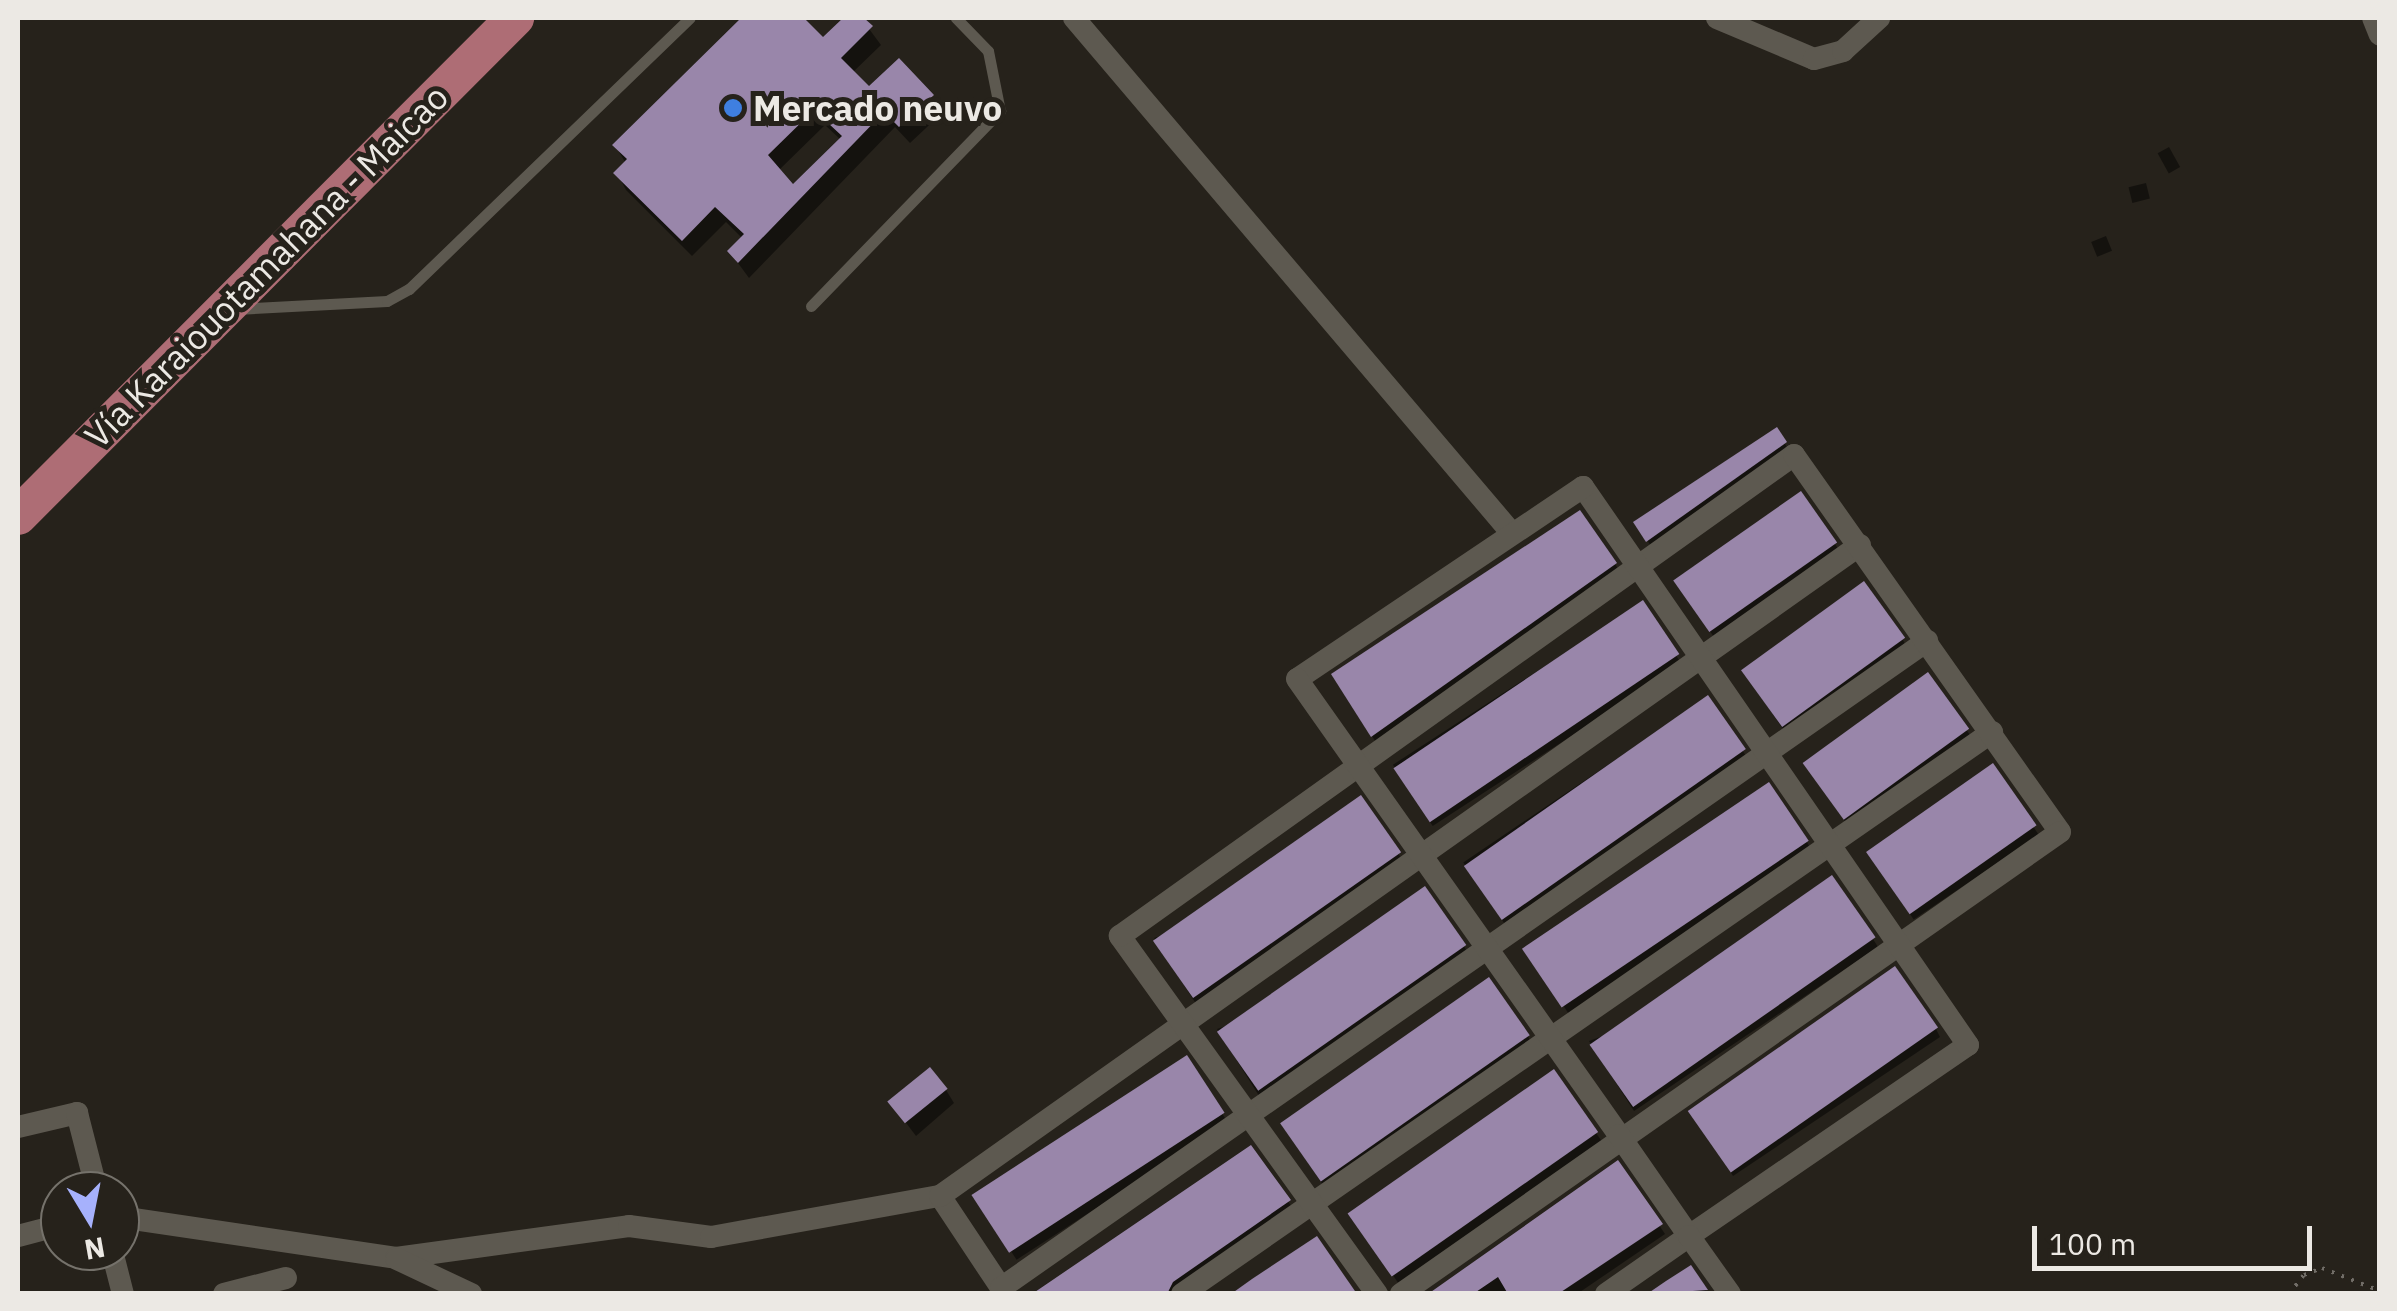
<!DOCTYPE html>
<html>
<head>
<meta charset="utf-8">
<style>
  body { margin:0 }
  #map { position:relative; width:2397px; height:1311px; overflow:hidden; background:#26221b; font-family:"IBM Plex Sans",sans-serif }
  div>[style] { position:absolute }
  .shadow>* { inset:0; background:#0007; transform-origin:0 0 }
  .building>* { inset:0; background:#9986aa; transform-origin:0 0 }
  .path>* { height:4px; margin-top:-2px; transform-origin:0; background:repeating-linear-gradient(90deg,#716d67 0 2.5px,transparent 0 10.5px) }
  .service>* { height:11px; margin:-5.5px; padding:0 5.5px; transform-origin:5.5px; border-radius:5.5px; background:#5d5950 }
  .minor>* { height:22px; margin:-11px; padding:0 11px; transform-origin:11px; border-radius:11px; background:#5d5950 }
  .trunk>* { height:38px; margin:-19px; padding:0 19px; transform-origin:19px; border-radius:19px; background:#ae6d75 }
  .dots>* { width:28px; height:28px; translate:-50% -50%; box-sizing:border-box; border:5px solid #26221b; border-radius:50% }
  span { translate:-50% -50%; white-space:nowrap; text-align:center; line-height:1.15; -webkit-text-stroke:10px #26221b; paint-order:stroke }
  .poi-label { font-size:35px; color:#ece9e4; font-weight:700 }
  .left { translate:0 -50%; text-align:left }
  .street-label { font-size:35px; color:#ece9e4 }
  .frame { position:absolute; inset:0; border:20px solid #ece9e4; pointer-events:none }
  .north { position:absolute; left:40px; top:1171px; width:100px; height:100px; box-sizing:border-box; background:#26221b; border:2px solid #75726b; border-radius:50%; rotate:170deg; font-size:28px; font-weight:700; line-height:40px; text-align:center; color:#ece9e4 }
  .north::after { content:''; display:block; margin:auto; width:35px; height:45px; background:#a6b1fc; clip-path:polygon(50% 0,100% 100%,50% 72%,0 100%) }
  .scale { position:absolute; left:2032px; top:1226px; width:280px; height:45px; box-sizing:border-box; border:5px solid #ece9e4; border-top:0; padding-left:12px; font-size:30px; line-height:35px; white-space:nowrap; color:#ece9e4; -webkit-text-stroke:8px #26221b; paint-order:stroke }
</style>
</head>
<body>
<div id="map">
  <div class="shadow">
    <i style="clip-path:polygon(evenodd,744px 18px,809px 18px,805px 22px,823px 41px,847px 18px,861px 18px,881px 45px,852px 73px,869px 90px,932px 96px,942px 113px,910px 143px,895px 127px,749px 278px,730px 252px,743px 239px,726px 222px,692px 256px,626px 190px,617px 173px,625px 162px,615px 145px,744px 18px,825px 125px,841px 140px,793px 188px,778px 171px,825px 125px)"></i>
    <i style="left:2169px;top:147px;width:23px;height:13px;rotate:61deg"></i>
    <i style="left:2146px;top:183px;width:16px;height:18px;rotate:76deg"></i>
    <i style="left:2106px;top:236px;width:16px;height:16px;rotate:68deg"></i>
    <i style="clip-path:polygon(1777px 431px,1790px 452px,1653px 549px,1636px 523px)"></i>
    <i style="clip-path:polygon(1835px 544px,1840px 552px,1716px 640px,1677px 583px)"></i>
    <i style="clip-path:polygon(1615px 564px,1620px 572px,1377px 744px,1334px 675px)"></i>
    <i style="left:1642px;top:603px;width:73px;height:297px;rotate:57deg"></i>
    <i style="clip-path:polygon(1903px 640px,1907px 648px,1785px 732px,1745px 673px)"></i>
    <i style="left:1928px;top:675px;width:78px;height:152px;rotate:55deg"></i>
    <i style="left:1707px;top:698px;width:73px;height:294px;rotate:56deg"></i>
    <i style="left:1993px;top:767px;width:82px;height:151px;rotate:56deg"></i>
    <i style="clip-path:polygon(1807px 842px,1811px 850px,1571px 1017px,1530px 957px)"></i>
    <i style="clip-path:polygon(1398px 853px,1403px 861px,1198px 1007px,1154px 938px)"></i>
    <i style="clip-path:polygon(1873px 939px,1878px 947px,1634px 1111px,1589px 1041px)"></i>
    <i style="clip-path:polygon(1464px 946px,1468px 954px,1261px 1099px,1217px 1029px)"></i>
    <i style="clip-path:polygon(1936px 1029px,1940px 1037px,1733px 1176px,1692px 1112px)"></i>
    <i style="clip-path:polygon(1528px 1036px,1532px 1044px,1325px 1188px,1286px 1130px)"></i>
    <i style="left:1186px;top:1058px;width:77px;height:252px;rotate:57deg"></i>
    <i style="left:1554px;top:1073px;width:83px;height:248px;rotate:55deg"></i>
    <i style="clip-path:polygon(946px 1090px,954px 1103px,916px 1136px,891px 1103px)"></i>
    <i style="clip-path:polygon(1251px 1148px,1294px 1210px,1176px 1294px,1047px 1294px)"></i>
    <i style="clip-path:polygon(1618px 1164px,1665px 1234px,1577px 1294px,1432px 1294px)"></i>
    <i style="clip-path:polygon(1690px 1268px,1709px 1294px,1653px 1294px)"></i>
  </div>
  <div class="building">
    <i style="clip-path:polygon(evenodd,741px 18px,804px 18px,823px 37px,843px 18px,864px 18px,873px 26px,841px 58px,869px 86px,899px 58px,934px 95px,899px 127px,884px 112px,738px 263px,727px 251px,744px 234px,715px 207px,682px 241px,613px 173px,627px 159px,612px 145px,741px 18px,814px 110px,842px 136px,793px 184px,768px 155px,814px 110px)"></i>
    <i style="clip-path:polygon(1777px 427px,1787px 442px,1646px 542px,1633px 522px)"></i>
    <i style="left:1801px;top:491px;width:63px;height:156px;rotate:55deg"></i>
    <i style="clip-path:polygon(1580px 510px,1617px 563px,1371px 737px,1331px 674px)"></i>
    <i style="left:1864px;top:581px;width:70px;height:152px;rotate:54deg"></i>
    <i style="left:1643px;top:600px;width:65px;height:301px;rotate:56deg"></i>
    <i style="left:1928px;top:672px;width:70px;height:155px;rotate:54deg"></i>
    <i style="left:1708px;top:695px;width:66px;height:298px;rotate:55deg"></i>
    <i style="left:1993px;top:763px;width:76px;height:155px;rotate:55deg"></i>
    <i style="left:1769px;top:782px;width:71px;height:298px;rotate:56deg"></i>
    <i style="left:1361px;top:795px;width:70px;height:254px;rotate:55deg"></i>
    <i style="left:1832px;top:875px;width:76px;height:296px;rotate:55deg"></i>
    <i style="left:1425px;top:886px;width:72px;height:254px;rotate:55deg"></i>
    <i style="left:1895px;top:966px;width:75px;height:253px;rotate:55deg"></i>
    <i style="left:1489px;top:977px;width:71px;height:255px;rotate:55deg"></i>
    <i style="left:1187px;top:1055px;width:69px;height:257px;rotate:57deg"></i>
    <i style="left:930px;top:1067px;width:28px;height:55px;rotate:51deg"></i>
    <i style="left:1554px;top:1069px;width:77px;height:252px;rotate:55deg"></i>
    <i style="clip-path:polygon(1251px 1145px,1291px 1200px,1173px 1282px,1167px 1294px,1032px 1294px)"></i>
    <i style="clip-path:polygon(1618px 1160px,1663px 1224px,1558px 1294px,1508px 1294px,1498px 1277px,1473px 1294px,1428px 1294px)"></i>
    <i style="clip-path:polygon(1317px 1236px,1357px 1294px,1231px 1294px,1252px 1279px)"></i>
    <i style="clip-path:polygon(1691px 1265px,1708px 1290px,1647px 1294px,1666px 1281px)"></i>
  </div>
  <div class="path">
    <i style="left:2289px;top:1294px;width:24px;rotate:-52deg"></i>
    <i style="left:2304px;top:1275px;width:19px;rotate:-21deg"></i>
    <i style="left:2322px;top:1268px;width:62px;rotate:21.6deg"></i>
  </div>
  <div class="service">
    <i style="left:811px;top:306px;width:272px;rotate:-45.9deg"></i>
    <i style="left:1000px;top:111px;width:61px;rotate:-101.3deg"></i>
    <i style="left:988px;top:51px;width:46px;rotate:-134.1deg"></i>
    <i style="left:236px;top:309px;width:151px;rotate:-3deg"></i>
    <i style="left:387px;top:301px;width:25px;rotate:-29deg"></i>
    <i style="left:409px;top:289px;width:390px;rotate:-44deg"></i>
  </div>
  <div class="minor">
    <i style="left:1074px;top:18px;width:673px;rotate:49.64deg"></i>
    <i style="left:1717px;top:18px;width:105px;rotate:22.9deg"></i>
    <i style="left:1814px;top:59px;width:30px;rotate:-15deg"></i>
    <i style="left:1843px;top:51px;width:49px;rotate:-42.5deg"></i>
    <i style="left:2373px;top:18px;width:18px;rotate:68deg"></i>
    <i style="left:18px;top:1127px;width:61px;rotate:-13.3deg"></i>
    <i style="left:77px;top:1113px;width:81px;rotate:75.6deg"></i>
    <i style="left:940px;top:1196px;width:118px;rotate:56.4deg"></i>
    <i style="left:120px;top:1217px;width:279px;rotate:8.4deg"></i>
    <i style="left:396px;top:1258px;width:235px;rotate:-7.8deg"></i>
    <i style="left:629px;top:1226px;width:83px;rotate:7.6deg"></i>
    <i style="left:711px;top:1237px;width:233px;rotate:-10.2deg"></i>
    <i style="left:940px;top:1196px;width:1127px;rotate:-35.28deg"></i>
    <i style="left:18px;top:1236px;width:43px;rotate:-14.7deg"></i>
    <i style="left:112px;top:1251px;width:44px;rotate:75.7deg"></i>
    <i style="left:397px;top:1259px;width:82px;rotate:25.3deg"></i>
    <i style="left:1001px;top:1288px;width:1130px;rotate:-34.94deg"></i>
    <i style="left:224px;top:1294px;width:64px;rotate:-14.5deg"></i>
    <i style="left:1182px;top:1294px;width:986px;rotate:-34.75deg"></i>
    <i style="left:1377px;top:1294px;width:441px;rotate:-125.7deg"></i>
    <i style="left:1120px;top:936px;width:828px;rotate:-35.51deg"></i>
    <i style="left:1794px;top:455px;width:461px;rotate:54.8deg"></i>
    <i style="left:2060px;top:832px;width:805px;rotate:144.97deg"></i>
    <i style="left:1606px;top:1294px;width:101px;rotate:-34.9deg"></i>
    <i style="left:1689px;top:1236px;width:338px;rotate:-34.4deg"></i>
    <i style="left:1968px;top:1045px;width:678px;rotate:-124.6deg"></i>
    <i style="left:1583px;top:487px;width:344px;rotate:146.1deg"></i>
    <i style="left:1297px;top:679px;width:558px;rotate:54.77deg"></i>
    <i style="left:1619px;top:1135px;width:123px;rotate:55.3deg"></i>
    <i style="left:1689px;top:1236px;width:71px;rotate:54.7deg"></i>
  </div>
  <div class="trunk">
    <i style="left:18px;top:516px;width:704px;rotate:-45.06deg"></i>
  </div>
  <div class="dots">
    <i style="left:733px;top:108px;background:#3f7fe0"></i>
  </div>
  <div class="poi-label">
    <span class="left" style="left:753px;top:108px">Mercado neuvo</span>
  </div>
  <div class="street-label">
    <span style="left:266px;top:266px;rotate:-45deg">Vía Karaiouotamahana - Maicao</span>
  </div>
  <div class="frame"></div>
  <div class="north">N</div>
  <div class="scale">100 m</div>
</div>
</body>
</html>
